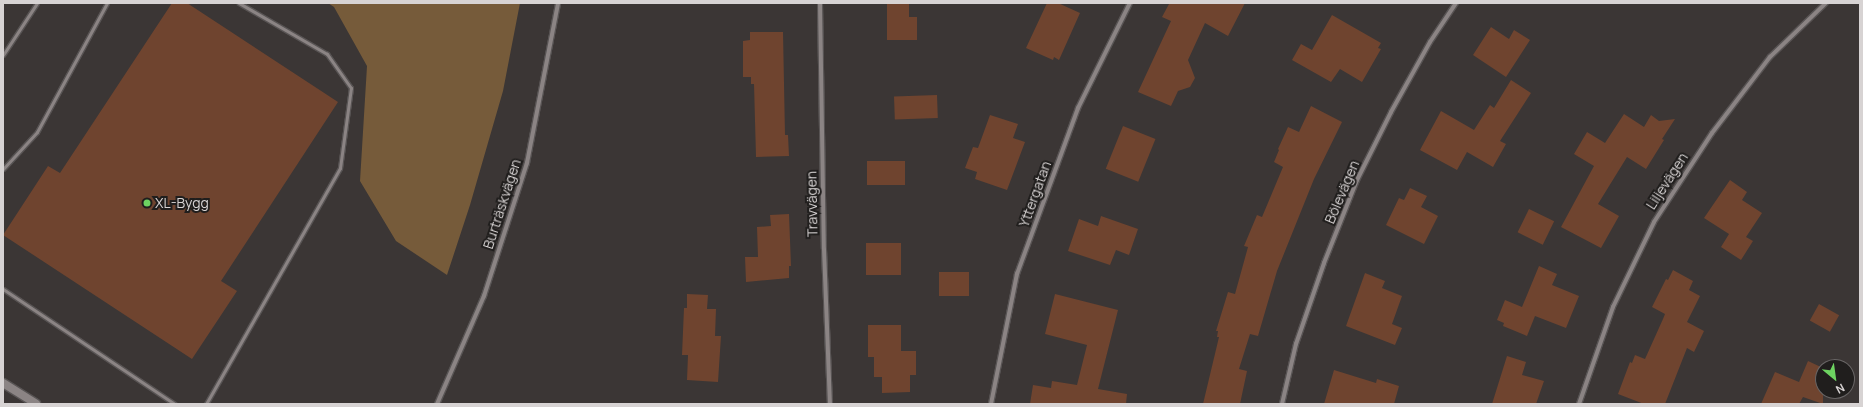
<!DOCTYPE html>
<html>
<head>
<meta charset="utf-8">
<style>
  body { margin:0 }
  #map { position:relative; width:1863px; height:407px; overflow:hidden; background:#3b3635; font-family:Manrope,sans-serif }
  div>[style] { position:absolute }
  .green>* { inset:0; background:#765b3a }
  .building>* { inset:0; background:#6f442f; transform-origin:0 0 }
  .roads { filter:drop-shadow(1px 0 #585454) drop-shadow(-1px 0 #585454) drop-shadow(0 1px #585454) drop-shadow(0 -1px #585454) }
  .lane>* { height:3px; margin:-1.5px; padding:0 1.5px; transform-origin:1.5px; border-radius:1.5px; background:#8b8484 }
  .street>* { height:4px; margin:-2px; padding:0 2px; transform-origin:2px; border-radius:2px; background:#8b8484 }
  .secondary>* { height:8px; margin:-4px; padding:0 4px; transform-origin:4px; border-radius:4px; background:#8b8484 }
  .dots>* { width:11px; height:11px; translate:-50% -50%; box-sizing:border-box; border:2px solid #201e1d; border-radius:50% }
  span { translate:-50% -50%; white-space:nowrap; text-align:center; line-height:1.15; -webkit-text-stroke:4px #201e1d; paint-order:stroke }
  .street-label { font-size:14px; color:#d7d3d3 }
  .poi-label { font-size:14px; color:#d7d3d3 }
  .left { translate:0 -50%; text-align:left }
  .frame { position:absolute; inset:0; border:4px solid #d7d3d3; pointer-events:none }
  .north { position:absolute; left:1815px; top:359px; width:40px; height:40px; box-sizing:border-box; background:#201e1d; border:1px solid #696666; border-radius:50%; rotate:151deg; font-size:11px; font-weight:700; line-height:16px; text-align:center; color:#d7d3d3 }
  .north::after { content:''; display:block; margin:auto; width:14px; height:18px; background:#6dd361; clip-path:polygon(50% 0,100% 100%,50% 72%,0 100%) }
</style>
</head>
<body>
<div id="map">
  <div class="green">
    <i style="clip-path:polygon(328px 3px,520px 3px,503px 91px,470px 205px,447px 275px,396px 241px,360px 181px,367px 66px,334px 7px)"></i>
  </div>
  <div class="building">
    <i style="clip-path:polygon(172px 3px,187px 3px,338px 102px,221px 281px,237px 291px,192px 359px,3px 235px,48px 166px,60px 173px)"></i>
    <i style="clip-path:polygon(887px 3px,909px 3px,909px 17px,917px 17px,917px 40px,887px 40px)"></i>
    <i style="clip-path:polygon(1047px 3px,1058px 3px,1080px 13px,1059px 60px,1054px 57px,1053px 60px,1026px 48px)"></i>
    <i style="clip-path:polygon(1166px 3px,1245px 3px,1228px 36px,1205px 23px,1188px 60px,1195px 78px,1190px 87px,1178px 91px,1171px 106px,1138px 92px,1171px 21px,1162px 17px,1169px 4px)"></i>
    <i style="clip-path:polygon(1332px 15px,1381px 43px,1378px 48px,1381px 49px,1362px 82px,1340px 69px,1331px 82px,1292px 60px,1301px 44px,1312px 50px)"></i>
    <i style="clip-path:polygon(1491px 27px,1509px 39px,1514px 30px,1530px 40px,1506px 77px,1473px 55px)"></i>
    <i style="clip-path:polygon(750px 32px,783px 32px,785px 135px,788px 135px,789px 156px,756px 157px,754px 84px,751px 84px,751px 77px,743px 77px,743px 41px,750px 40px)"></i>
    <i style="clip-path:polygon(1511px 80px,1531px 93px,1500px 141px,1506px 144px,1493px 167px,1467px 152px,1457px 170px,1420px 150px,1441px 111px,1474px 130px,1490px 105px,1494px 108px)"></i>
    <i style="left:937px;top:95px;width:23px;height:43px;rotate:88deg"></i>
    <i style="clip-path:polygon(1311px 106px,1342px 122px,1314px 179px,1277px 271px,1258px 336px,1250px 334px,1239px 369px,1247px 371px,1240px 404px,1203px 404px,1219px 337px,1217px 337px,1218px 331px,1216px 331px,1228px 292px,1235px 294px,1248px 247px,1244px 246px,1257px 215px,1262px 217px,1283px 167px,1274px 162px,1279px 150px,1278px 149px,1288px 127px,1299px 132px)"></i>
    <i style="clip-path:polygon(1624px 114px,1644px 127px,1651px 115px,1659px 121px,1675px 119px,1662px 139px,1664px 140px,1646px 169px,1627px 157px,1598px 204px,1619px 216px,1601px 248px,1561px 227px,1594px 166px,1574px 154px,1587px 132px,1605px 143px)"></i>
    <i style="clip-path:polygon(990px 115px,1018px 124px,1013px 138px,1025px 142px,1007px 190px,975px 179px,977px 172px,965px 168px,973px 147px,978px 148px)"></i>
    <i style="left:1123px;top:126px;width:35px;height:46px;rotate:22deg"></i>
    <i style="left:867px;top:161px;width:38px;height:24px"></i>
    <i style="clip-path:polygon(1730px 180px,1747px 192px,1742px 200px,1762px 213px,1746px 237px,1753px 241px,1741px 260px,1721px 247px,1729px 234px,1704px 218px)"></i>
    <i style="clip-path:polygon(1410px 188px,1427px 196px,1421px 207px,1438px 216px,1424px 244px,1386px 225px,1399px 198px,1404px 200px)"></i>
    <i style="left:1529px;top:209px;width:28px;height:26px;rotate:26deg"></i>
    <i style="clip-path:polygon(789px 214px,791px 266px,789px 266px,789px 278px,746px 282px,745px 257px,758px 257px,757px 227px,771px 226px,770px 215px)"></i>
    <i style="clip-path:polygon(1101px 216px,1138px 229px,1129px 255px,1116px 250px,1110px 265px,1068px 251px,1079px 219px,1098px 226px)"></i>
    <i style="left:866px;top:243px;width:35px;height:32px"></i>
    <i style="clip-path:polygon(1539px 266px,1557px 274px,1552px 285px,1579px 296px,1566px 328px,1535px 316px,1527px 336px,1503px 326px,1504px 323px,1497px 320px,1505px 300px,1522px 307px)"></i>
    <i style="clip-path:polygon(1673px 270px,1693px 281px,1689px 290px,1700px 296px,1687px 322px,1704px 331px,1694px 352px,1687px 348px,1665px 404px,1644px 404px,1618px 394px,1630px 362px,1632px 363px,1635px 355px,1645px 359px,1663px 319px,1665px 314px,1652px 307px,1666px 279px,1668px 280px)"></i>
    <i style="left:939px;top:272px;width:30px;height:24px"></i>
    <i style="clip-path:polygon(1365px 273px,1385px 281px,1382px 288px,1402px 296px,1392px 324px,1402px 328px,1395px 345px,1346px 326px)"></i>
    <i style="clip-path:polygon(687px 294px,708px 295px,707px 309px,716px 309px,715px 336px,721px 336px,718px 382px,687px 380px,688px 355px,682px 355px,684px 308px,687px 308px)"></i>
    <i style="clip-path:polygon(1055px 294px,1118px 310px,1098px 389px,1127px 394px,1126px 404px,1030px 404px,1033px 385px,1051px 388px,1052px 381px,1077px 385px,1087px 345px,1045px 334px)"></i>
    <i style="left:1819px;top:304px;width:23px;height:19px;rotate:29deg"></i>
    <i style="clip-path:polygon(868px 325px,901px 325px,901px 351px,916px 351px,916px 375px,910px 375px,910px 392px,882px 393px,882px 377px,874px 377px,874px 357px,868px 357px)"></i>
    <i style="clip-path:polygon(1507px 356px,1526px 362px,1522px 375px,1544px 381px,1536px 404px,1492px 404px)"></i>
    <i style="clip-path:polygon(1808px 361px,1823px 368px,1823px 404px,1803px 397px,1799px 404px,1761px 404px,1775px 372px,1799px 382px)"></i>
    <i style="clip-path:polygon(1334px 370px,1376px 383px,1377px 379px,1399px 386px,1394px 404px,1324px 404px)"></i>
  </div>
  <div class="roads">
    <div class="lane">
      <i style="left:3px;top:55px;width:62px;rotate:-56.8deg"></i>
      <i style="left:3px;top:169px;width:50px;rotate:-47.4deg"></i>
      <i style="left:37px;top:132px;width:147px;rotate:-61.5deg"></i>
      <i style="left:3px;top:289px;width:207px;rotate:33.8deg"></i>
      <i style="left:206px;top:404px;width:271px;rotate:-60.4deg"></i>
      <i style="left:340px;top:168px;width:81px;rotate:-82.2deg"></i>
      <i style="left:351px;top:88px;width:42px;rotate:-125.2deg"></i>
      <i style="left:327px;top:54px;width:102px;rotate:-149.9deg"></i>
    </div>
    <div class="street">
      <i style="left:820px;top:3px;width:246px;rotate:89.1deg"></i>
      <i style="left:824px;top:249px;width:155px;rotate:87.8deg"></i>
      <i style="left:437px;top:404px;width:118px;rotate:-66.5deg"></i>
      <i style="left:484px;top:296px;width:140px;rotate:-72.1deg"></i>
      <i style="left:527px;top:163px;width:163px;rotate:-79deg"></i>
      <i style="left:991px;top:404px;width:133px;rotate:-78.7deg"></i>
      <i style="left:1017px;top:274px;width:177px;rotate:-69.8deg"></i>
      <i style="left:1078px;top:108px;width:117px;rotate:-63.7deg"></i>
      <i style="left:1282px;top:404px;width:62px;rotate:-76.9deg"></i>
      <i style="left:1296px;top:344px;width:86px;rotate:-70.9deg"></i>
      <i style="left:1324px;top:263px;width:89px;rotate:-68.3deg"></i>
      <i style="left:1357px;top:180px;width:76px;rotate:-63.4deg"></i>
      <i style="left:1391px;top:112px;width:80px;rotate:-60.9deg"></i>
      <i style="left:1430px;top:42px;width:47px;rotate:-56.3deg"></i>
      <i style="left:1579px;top:404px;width:103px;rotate:-70.7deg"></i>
      <i style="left:1613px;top:307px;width:94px;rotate:-64.2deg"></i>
      <i style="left:1654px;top:222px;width:106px;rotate:-56.9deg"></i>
      <i style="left:1712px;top:133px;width:96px;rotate:-52.7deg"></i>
      <i style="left:1770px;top:57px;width:78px;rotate:-44deg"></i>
    </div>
    <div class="secondary">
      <i style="left:3px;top:383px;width:39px;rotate:32deg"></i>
    </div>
  </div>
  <div class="dots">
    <i style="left:147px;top:203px;background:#6dd361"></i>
  </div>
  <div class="street-label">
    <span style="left:1667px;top:181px;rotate:-57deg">Liljevägen</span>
    <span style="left:1342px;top:192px;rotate:-67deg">Bölevägen</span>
    <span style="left:1035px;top:194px;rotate:-70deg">Yttergatan</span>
    <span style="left:502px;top:204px;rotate:-72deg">Burträskvägen</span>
    <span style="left:812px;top:204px;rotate:-91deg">Travvägen</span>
  </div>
  <div class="poi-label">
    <span class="left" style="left:155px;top:203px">XL-Bygg</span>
  </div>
  <div class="frame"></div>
  <div class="north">N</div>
</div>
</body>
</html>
